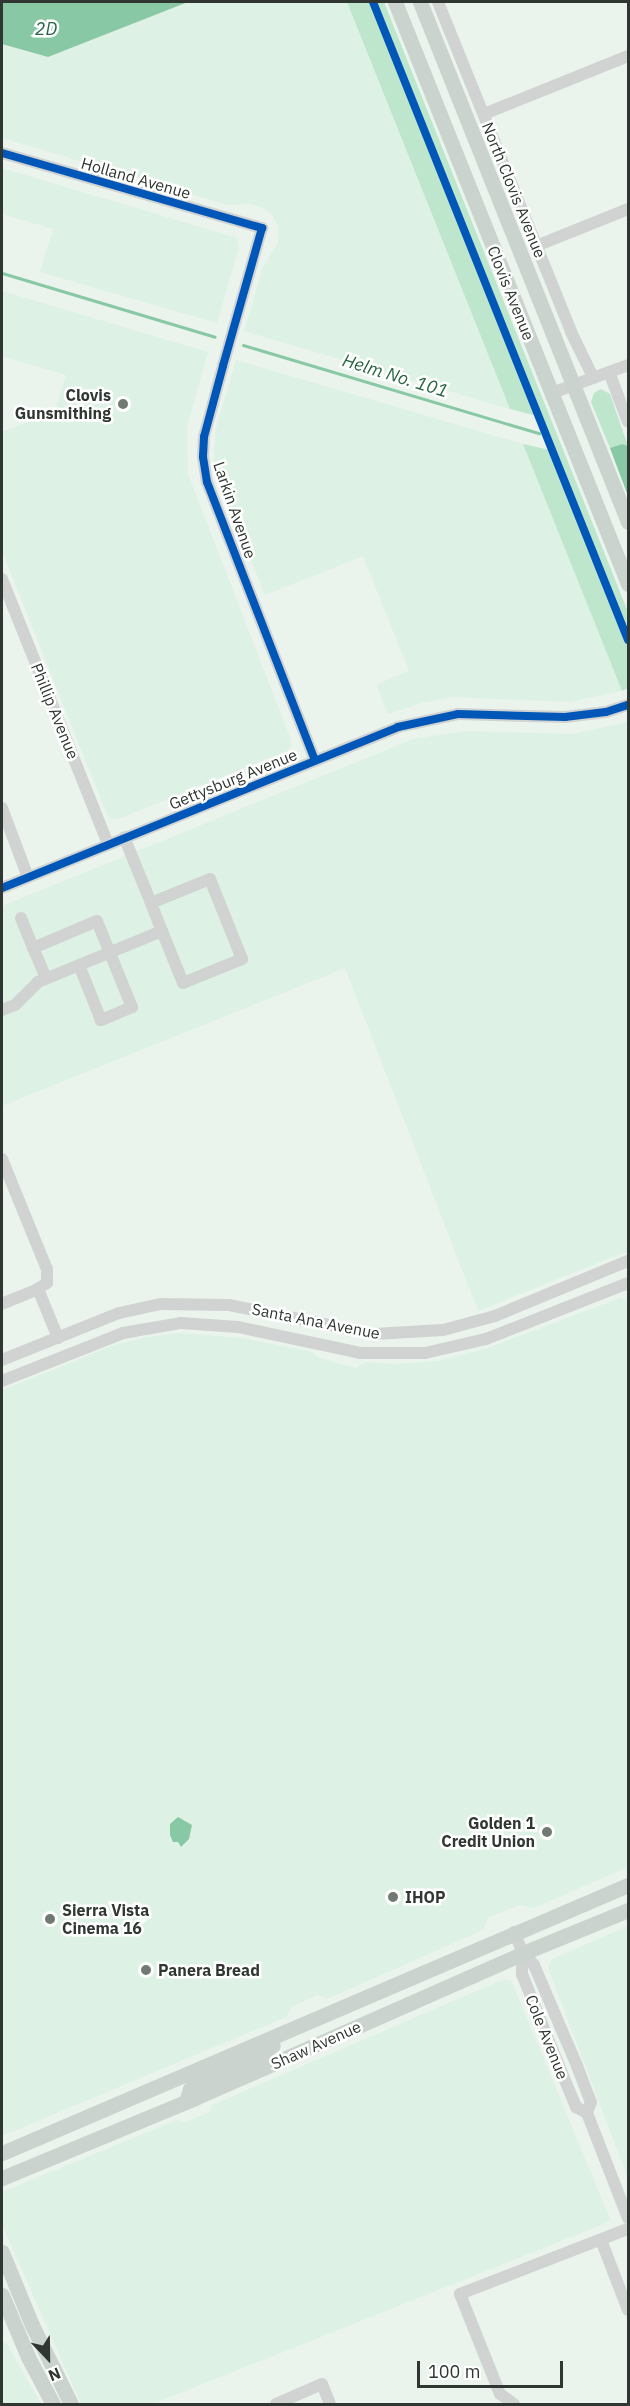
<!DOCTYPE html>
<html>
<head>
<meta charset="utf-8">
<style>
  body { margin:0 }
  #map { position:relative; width:630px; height:2406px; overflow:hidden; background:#eaf4ed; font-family:"IBM Plex Sans",sans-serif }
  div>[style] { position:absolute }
  .built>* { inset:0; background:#ddf1e4 }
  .green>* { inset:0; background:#bde6cc }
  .water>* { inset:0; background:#89c8a4 }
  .stream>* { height:3px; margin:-1.5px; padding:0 1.5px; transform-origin:1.5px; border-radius:1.5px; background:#89c8a4 }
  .minor>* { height:12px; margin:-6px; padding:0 6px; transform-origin:6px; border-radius:6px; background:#d1d3d2 }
  .major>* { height:15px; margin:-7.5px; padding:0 7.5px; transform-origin:7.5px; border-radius:7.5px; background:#cbd3ce }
  .cycleway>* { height:8px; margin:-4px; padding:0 4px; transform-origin:4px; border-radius:4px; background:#0057b8 }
  .dots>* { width:16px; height:16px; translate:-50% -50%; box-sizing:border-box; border:3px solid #fff; border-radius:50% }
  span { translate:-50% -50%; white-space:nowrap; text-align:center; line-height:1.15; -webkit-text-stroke:5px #fff; paint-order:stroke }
  .street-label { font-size:16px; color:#303732 }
  .poi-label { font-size:16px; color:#303732; font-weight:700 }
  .right { translate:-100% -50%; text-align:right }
  .left { translate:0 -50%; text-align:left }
  .water-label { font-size:18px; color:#286544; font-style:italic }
  .frame { position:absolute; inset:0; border:3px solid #303732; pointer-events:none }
  .north { position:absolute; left:18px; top:2328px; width:60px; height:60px; -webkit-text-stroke:4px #fff; paint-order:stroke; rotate:158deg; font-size:16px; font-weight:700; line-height:24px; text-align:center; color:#303732 }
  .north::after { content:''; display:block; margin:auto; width:21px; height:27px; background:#303732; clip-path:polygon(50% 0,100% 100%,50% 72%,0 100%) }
  .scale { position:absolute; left:417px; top:2361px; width:146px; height:27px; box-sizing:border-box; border:3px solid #303732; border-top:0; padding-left:8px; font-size:18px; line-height:21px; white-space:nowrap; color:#303732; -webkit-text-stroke:4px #fff; paint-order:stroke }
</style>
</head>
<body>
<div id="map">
  <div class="built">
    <i style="clip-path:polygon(188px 2px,347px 2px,510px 409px,244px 331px,263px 267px,278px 243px,278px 226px,272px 215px,264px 208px,251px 204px,228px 205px,2px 138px,2px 44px,48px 57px)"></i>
    <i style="clip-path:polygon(2px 168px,237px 238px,239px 247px,217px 323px,40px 272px,53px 229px,2px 214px)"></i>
    <i style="clip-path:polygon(2px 291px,208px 352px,187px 427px,188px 474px,291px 740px,291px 746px,287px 751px,118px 819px,110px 818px,107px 815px,2px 551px,2px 432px,55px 411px,66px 375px,2px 356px)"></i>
    <i style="clip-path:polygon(236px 360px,523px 444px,622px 691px,568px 702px,453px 697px,422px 703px,388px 714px,377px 687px,378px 684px,409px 671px,363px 556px,265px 595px,220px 483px,214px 462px,215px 432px)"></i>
    <i style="clip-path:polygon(628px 722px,628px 1251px,478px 1311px,345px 968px,2px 1106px,2px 906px,413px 739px,465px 731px,574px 734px)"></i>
    <i style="clip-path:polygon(620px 1298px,628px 1300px,628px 1867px,534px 1908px,520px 1905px,488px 1918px,483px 1930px,327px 1999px,317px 1995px,292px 2007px,286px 2017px,2px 2136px,2px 1390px,114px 1345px,146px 1337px,180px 1333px,242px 1338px,312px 1352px,317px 1357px,355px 1368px,365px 1362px,396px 1364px,436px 1361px,485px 1349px)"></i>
    <i style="clip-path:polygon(628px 1926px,628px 2178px,548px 1968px,552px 1959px)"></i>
    <i style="clip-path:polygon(504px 1979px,512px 1982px,611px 2221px,153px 2404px,81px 2404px,2px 2225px,2px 2192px,177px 2120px,186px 2122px,209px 2112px,212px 2105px)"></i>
    <i style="clip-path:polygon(2px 2342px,7px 2344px,41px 2404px,2px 2404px)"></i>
  </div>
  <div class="green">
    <i style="clip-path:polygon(347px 2px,384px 2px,628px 612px,628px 688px,622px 691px,523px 444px,550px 450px,537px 416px,510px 409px)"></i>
    <i style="clip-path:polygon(601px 389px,610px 394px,628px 446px,622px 444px,610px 448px,591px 402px,594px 393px)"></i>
  </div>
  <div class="water">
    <i style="clip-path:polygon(2px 2px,188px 2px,48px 57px,2px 44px)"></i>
    <i style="clip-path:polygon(622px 444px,628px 446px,628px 496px,610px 448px)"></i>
    <i style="clip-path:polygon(178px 1817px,192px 1825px,189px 1839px,181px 1847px,178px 1842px,173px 1842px,170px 1835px,170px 1824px)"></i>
  </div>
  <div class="stream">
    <i style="left:2px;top:273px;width:222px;rotate:16.7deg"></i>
    <i style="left:243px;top:345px;width:309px;rotate:16.6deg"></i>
  </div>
  <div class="minor">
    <i style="left:438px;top:2px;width:356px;rotate:68deg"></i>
    <i style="left:571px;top:332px;width:50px;rotate:63.9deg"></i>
    <i style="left:484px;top:114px;width:155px;rotate:-21.9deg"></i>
    <i style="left:2px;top:153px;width:271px;rotate:16.1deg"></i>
    <i style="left:262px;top:228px;width:143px;rotate:105.8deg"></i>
    <i style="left:223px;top:366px;width:73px;rotate:105deg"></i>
    <i style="left:204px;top:437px;width:20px;rotate:93deg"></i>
    <i style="left:203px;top:457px;width:25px;rotate:81deg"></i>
    <i style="left:207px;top:482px;width:298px;rotate:68.8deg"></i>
    <i style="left:536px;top:246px;width:99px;rotate:-21.9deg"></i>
    <i style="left:609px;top:372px;width:53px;rotate:69.2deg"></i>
    <i style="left:552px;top:393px;width:81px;rotate:-20.2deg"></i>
    <i style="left:2px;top:579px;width:285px;rotate:68.2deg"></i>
    <i style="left:2px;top:808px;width:74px;rotate:69.4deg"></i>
    <i style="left:2px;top:888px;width:427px;rotate:-22.1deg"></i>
    <i style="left:398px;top:727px;width:61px;rotate:-12.2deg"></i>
    <i style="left:458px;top:714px;width:107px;rotate:1.6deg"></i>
    <i style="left:565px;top:717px;width:41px;rotate:-7deg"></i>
    <i style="left:606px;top:712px;width:23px;rotate:-18deg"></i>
    <i style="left:151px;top:903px;width:30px;rotate:69deg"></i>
    <i style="left:21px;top:918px;width:32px;rotate:68deg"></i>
    <i style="left:46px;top:978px;width:33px;rotate:-113deg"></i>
    <i style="left:33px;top:948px;width:69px;rotate:-22.9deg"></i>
    <i style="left:97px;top:921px;width:93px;rotate:67.9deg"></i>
    <i style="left:132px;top:1007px;width:34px;rotate:157deg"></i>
    <i style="left:101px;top:1020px;width:59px;rotate:-111.8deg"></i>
    <i style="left:2px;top:1010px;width:14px;rotate:-21deg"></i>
    <i style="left:15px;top:1005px;width:33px;rotate:-45deg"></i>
    <i style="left:38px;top:982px;width:134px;rotate:-22.4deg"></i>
    <i style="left:162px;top:931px;width:56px;rotate:68deg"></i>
    <i style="left:183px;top:983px;width:64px;rotate:-22.1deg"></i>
    <i style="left:242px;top:959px;width:86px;rotate:-111.8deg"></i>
    <i style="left:210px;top:879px;width:64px;rotate:157.9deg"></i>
    <i style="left:151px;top:903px;width:71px;rotate:-112.2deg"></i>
    <i style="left:2px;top:1159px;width:119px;rotate:67.8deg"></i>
    <i style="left:47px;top:1269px;width:14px;rotate:90deg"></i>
    <i style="left:47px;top:1283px;width:13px;rotate:148deg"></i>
    <i style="left:36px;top:1290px;width:37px;rotate:158deg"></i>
    <i style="left:38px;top:1289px;width:53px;rotate:67.8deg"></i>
    <i style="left:2px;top:1360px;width:126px;rotate:-21.9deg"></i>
    <i style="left:119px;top:1313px;width:43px;rotate:-12.1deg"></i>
    <i style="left:161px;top:1304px;width:68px;rotate:0.8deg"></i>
    <i style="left:229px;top:1305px;width:148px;rotate:11.3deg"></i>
    <i style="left:374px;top:1334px;width:69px;rotate:-3.3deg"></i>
    <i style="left:443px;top:1330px;width:54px;rotate:-15.1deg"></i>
    <i style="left:495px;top:1316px;width:144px;rotate:-22.5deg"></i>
    <i style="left:2px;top:1381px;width:130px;rotate:-21.6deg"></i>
    <i style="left:123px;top:1333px;width:59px;rotate:-9.8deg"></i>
    <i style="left:181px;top:1323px;width:57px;rotate:4deg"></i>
    <i style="left:238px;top:1327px;width:125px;rotate:12deg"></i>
    <i style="left:360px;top:1353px;width:65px"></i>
    <i style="left:425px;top:1353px;width:63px;rotate:-12.9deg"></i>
    <i style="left:486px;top:1339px;width:153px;rotate:-21.5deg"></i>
    <i style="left:514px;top:1932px;width:23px;rotate:67deg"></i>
    <i style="left:523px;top:1953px;width:16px;rotate:47deg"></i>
    <i style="left:534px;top:1965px;width:110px;rotate:66.9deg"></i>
    <i style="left:577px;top:2066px;width:39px;rotate:69deg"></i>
    <i style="left:591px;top:2102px;width:12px;rotate:110deg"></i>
    <i style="left:587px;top:2113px;width:113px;rotate:68.7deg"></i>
    <i style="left:523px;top:1953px;width:21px;rotate:93deg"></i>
    <i style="left:522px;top:1974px;width:70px;rotate:68.2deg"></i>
    <i style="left:548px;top:2039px;width:74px;rotate:67.6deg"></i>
    <i style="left:576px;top:2107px;width:13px;rotate:29deg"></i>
    <i style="left:601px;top:2240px;width:75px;rotate:68.9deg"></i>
    <i style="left:276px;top:2404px;width:50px;rotate:-23.5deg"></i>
    <i style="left:322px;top:2384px;width:22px;rotate:68deg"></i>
    <i style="left:514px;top:2404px;width:17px;rotate:-144deg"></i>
    <i style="left:500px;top:2394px;width:108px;rotate:-111.8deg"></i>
    <i style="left:460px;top:2294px;width:180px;rotate:-21.2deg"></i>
  </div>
  <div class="major">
    <i style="left:395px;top:2px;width:627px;rotate:68.18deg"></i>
    <i style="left:420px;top:2px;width:560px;rotate:68.2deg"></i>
    <i style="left:186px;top:2102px;width:14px;rotate:-73deg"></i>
    <i style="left:190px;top:2089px;width:6px;rotate:-39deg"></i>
    <i style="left:195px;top:2085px;width:67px;rotate:-23.9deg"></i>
    <i style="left:256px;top:2058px;width:21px;rotate:-37deg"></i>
    <i style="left:2px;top:2153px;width:681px;rotate:-23.18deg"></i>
    <i style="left:2px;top:2178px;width:209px;rotate:-22.5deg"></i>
    <i style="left:195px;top:2098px;width:359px;rotate:-23.8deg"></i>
    <i style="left:523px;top:1953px;width:113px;rotate:-22.3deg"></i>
    <i style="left:2px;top:2252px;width:79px;rotate:67.7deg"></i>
    <i style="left:32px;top:2325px;width:88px;rotate:63.7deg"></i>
    <i style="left:2px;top:2295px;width:67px;rotate:67.2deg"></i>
    <i style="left:28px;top:2357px;width:53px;rotate:62deg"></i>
  </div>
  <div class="cycleway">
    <i style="left:373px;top:2px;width:687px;rotate:68.21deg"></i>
    <i style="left:2px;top:153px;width:271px;rotate:16.1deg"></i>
    <i style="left:262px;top:228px;width:143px;rotate:105.8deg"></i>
    <i style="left:223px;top:366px;width:73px;rotate:105deg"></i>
    <i style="left:204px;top:437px;width:20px;rotate:93deg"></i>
    <i style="left:203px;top:457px;width:25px;rotate:81deg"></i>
    <i style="left:207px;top:482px;width:298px;rotate:68.8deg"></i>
    <i style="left:2px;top:888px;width:427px;rotate:-22.1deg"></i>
    <i style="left:398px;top:727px;width:61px;rotate:-12.2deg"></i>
    <i style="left:458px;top:714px;width:107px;rotate:1.6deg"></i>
    <i style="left:565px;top:717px;width:41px;rotate:-7deg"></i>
    <i style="left:606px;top:712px;width:23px;rotate:-18deg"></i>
  </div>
  <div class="dots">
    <i style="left:123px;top:404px;background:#717973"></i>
    <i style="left:547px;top:1832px;background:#717973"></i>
    <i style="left:393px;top:1897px;background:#717973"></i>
    <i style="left:50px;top:1919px;background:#717973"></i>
    <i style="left:146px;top:1970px;background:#717973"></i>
  </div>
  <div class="street-label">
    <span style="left:136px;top:178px;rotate:16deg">Holland Avenue</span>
    <span style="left:514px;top:190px;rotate:68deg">North Clovis Avenue</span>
    <span style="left:511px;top:293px;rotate:68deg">Clovis Avenue</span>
    <span style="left:235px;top:510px;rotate:71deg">Larkin Avenue</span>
    <span style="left:55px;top:711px;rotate:68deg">Phillip Avenue</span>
    <span style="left:233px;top:779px;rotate:-22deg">Gettysburg Avenue</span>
    <span style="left:316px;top:1321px;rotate:11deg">Santa Ana Avenue</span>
    <span style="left:547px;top:2037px;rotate:68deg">Cole Avenue</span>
    <span style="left:316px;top:2045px;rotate:-24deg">Shaw Avenue</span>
  </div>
  <div class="poi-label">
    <span class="right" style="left:111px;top:404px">Clovis<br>Gunsmithing</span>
    <span class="right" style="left:535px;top:1832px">Golden 1<br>Credit Union</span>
    <span class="left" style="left:405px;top:1897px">IHOP</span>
    <span class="left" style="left:62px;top:1919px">Sierra Vista<br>Cinema 16</span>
    <span class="left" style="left:158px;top:1970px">Panera Bread</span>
  </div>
  <div class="water-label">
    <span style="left:46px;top:29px">2D</span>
    <span style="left:395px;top:376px;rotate:17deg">Helm No. 101</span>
  </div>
  <div class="frame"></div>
  <div class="north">N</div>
  <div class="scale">100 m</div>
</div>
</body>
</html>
